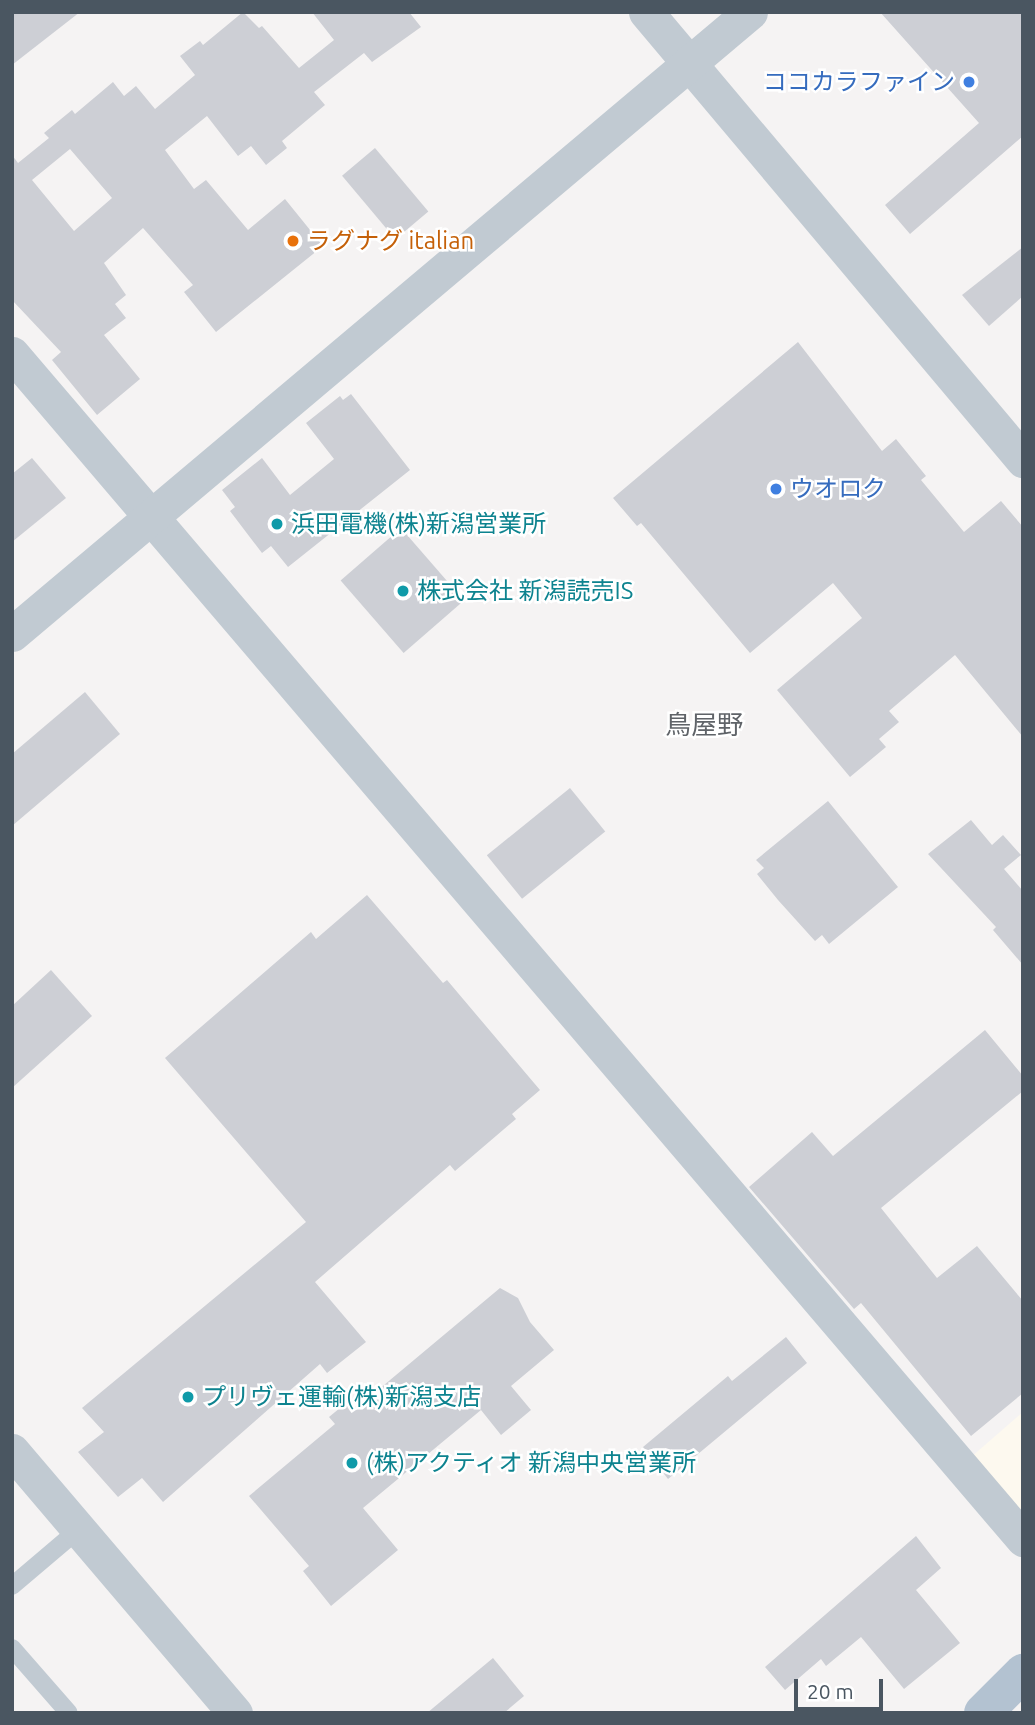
<!DOCTYPE html>
<html>
<head>
<meta charset="utf-8">
<style>
  body { margin:0 }
  #map { position:relative; width:1035px; height:1725px; overflow:hidden; background:#f5f3f3; font-family:Ubuntu,"Noto Sans JP",sans-serif }
  div>[style] { position:absolute }
  .commercial>* { inset:0; background:#fdf9ef }
  .building>* { inset:0; background:#cdcfd5; transform-origin:0 0 }
  .service>* { height:18px; margin:-9px; padding:0 9px; transform-origin:9px; border-radius:9px; background:#c1cad2 }
  .minor>* { height:35px; margin:-17.5px; padding:0 17.5px; transform-origin:17.5px; border-radius:17.5px; background:#c1cad2 }
  .primary>* { height:38px; margin:-19px; padding:0 19px; transform-origin:19px; border-radius:19px; background:#b3c2d1 }
  .dots>* { width:19px; height:19px; translate:-50% -50%; box-sizing:border-box; border:4px solid #fff; border-radius:50% }
  span { translate:-50% -50%; white-space:nowrap; text-align:center; line-height:1.15; -webkit-text-stroke:5px #fff; paint-order:stroke }
  .shop-label { font-size:24px; color:#366cbe }
  .right { translate:-100% -50%; text-align:right }
  .left { translate:0 -50%; text-align:left }
  .food-label { font-size:24px; color:#c56008 }
  .culture-label { font-size:24px; color:#0d838f }
  .neighbourhood-label { font-size:26px; color:#5f6368 }
  .frame { position:absolute; inset:0; border:14px solid #4a5661; pointer-events:none }
  .scale { position:absolute; left:794px; top:1679px; width:89px; height:32px; box-sizing:border-box; border:4px solid #4a5661; border-top:0; padding-left:9px; font-size:21px; line-height:24px; white-space:nowrap; color:#4a5661; -webkit-text-stroke:5px #fff; paint-order:stroke }
</style>
</head>
<body>
<div id="map">
  <div class="commercial">
    <i style="clip-path:polygon(1023px 1412px,1023px 1519px,970px 1458px)"></i>
  </div>
  <div class="building">
    <i style="clip-path:polygon(12px 12px,80px 12px,12px 65px)"></i>
    <i style="clip-path:polygon(evenodd,243px 12px,259px 28px,262px 26px,299px 68px,334px 40px,312px 12px,409px 12px,421px 27px,372px 62px,364px 53px,314px 92px,325px 105px,282px 141px,287px 148px,266px 165px,251px 146px,238px 156px,207px 116px,165px 150px,194px 189px,206px 180px,248px 230px,285px 199px,323px 246px,216px 332px,184px 292px,193px 285px,143px 228px,104px 263px,126px 295px,115px 304px,126px 318px,104px 335px,140px 379px,97px 415px,52px 360px,61px 352px,12px 300px,12px 155px,18px 163px,49px 138px,44px 133px,72px 110px,75px 114px,113px 82px,124px 96px,136px 86px,155px 109px,195px 75px,180px 56px,200px 41px,203px 45px,243px 12px,70px 149px,112px 198px,74px 231px,32px 180px,70px 149px)"></i>
    <i style="clip-path:polygon(880px 12px,1023px 12px,1023px 136px,910px 234px,885px 205px,979px 123px)"></i>
    <i style="left:375px;top:148px;width:83px;height:43px;rotate:50deg"></i>
    <i style="clip-path:polygon(1023px 247px,1023px 296px,989px 326px,962px 295px)"></i>
    <i style="clip-path:polygon(798px 342px,882px 451px,896px 439px,926px 476px,921px 480px,964px 532px,1001px 501px,1023px 527px,1023px 737px,955px 655px,889px 711px,899px 722px,879px 739px,886px 747px,850px 777px,777px 690px,862px 618px,833px 583px,750px 653px,641px 523px,637px 526px,613px 498px)"></i>
    <i style="clip-path:polygon(351px 394px,410px 470px,288px 567px,271px 546px,262px 553px,230px 511px,235px 507px,222px 490px,262px 458px,290px 495px,334px 459px,306px 423px,340px 396px,343px 400px)"></i>
    <i style="clip-path:polygon(32px 458px,66px 498px,12px 542px,12px 474px)"></i>
    <i style="left:401px;top:528px;width:96px;height:80px;rotate:49deg"></i>
    <i style="clip-path:polygon(85px 692px,120px 734px,12px 826px,12px 754px)"></i>
    <i style="left:570px;top:788px;width:56px;height:107px;rotate:51deg"></i>
    <i style="clip-path:polygon(828px 801px,898px 887px,829px 944px,822px 935px,815px 941px,778px 900px,757px 874px,764px 868px,756px 860px)"></i>
    <i style="clip-path:polygon(971px 820px,992px 845px,1003px 835px,1021px 855px,1004px 869px,1023px 891px,1023px 965px,993px 930px,996px 927px,928px 854px)"></i>
    <i style="clip-path:polygon(367px 895px,443px 983px,447px 980px,540px 1090px,512px 1114px,516px 1119px,455px 1171px,450px 1165px,315px 1282px,366px 1342px,327px 1373px,320px 1364px,163px 1502px,142px 1478px,118px 1497px,78px 1452px,104px 1432px,82px 1408px,306px 1222px,165px 1058px,311px 932px,316px 939px)"></i>
    <i style="clip-path:polygon(51px 970px,92px 1016px,12px 1088px,12px 1006px)"></i>
    <i style="clip-path:polygon(985px 1030px,1023px 1076px,1023px 1091px,881px 1208px,937px 1278px,977px 1246px,1023px 1301px,1023px 1393px,971px 1436px,861px 1303px,854px 1309px,749px 1187px,812px 1132px,833px 1156px)"></i>
    <i style="clip-path:polygon(500px 1288px,518px 1298px,530px 1322px,554px 1350px,511px 1386px,531px 1410px,501px 1435px,481px 1410px,363px 1508px,398px 1550px,331px 1606px,303px 1571px,309px 1566px,249px 1496px,335px 1424px,329px 1417px,346px 1403px,353px 1411px)"></i>
    <i style="clip-path:polygon(786px 1337px,807px 1363px,668px 1479px,643px 1447px,728px 1376px,732px 1381px)"></i>
    <i style="clip-path:polygon(916px 1536px,941px 1568px,916px 1590px,960px 1643px,904px 1689px,861px 1637px,826px 1666px,821px 1659px,785px 1690px,765px 1667px)"></i>
    <i style="clip-path:polygon(493px 1658px,524px 1696px,504px 1713px,427px 1713px)"></i>
  </div>
  <div class="service">
    <i style="left:12px;top:1586px;width:87px;rotate:-40.3deg"></i>
    <i style="left:12px;top:1648px;width:86px;rotate:48.8deg"></i>
  </div>
  <div class="minor">
    <i style="left:646px;top:12px;width:586px;rotate:49.92deg"></i>
    <i style="left:12px;top:354px;width:1558px;rotate:49.53deg"></i>
    <i style="left:12px;top:634px;width:965px;rotate:-40.12deg"></i>
    <i style="left:12px;top:1451px;width:344px;rotate:49.6deg"></i>
  </div>
  <div class="primary">
    <i style="left:983px;top:1713px;width:57px;rotate:-45deg"></i>
  </div>
  <div class="dots">
    <i style="left:969px;top:82px;background:#3f7fe0"></i>
    <i style="left:293px;top:241px;background:#e8710a"></i>
    <i style="left:776px;top:489px;background:#3f7fe0"></i>
    <i style="left:277px;top:524px;background:#0f9aa8"></i>
    <i style="left:403px;top:591px;background:#0f9aa8"></i>
    <i style="left:188px;top:1397px;background:#0f9aa8"></i>
    <i style="left:352px;top:1463px;background:#0f9aa8"></i>
  </div>
  <div class="shop-label">
    <span class="right" style="left:955px;top:82px">ココカラファイン</span>
    <span class="left" style="left:790px;top:489px">ウオロク</span>
  </div>
  <div class="food-label">
    <span class="left" style="left:307px;top:241px">ラグナグ italian</span>
  </div>
  <div class="culture-label">
    <span class="left" style="left:291px;top:524px">浜田電機(株)新潟営業所</span>
    <span class="left" style="left:417px;top:591px">株式会社 新潟読売IS</span>
    <span class="left" style="left:202px;top:1397px">プリヴェ運輸(株)新潟支店</span>
    <span class="left" style="left:366px;top:1463px">(株)アクティオ 新潟中央営業所</span>
  </div>
  <div class="neighbourhood-label">
    <span style="left:704px;top:725px">鳥屋野</span>
  </div>
  <div class="frame"></div>
  <div class="scale">20 m</div>
</div>
</body>
</html>
